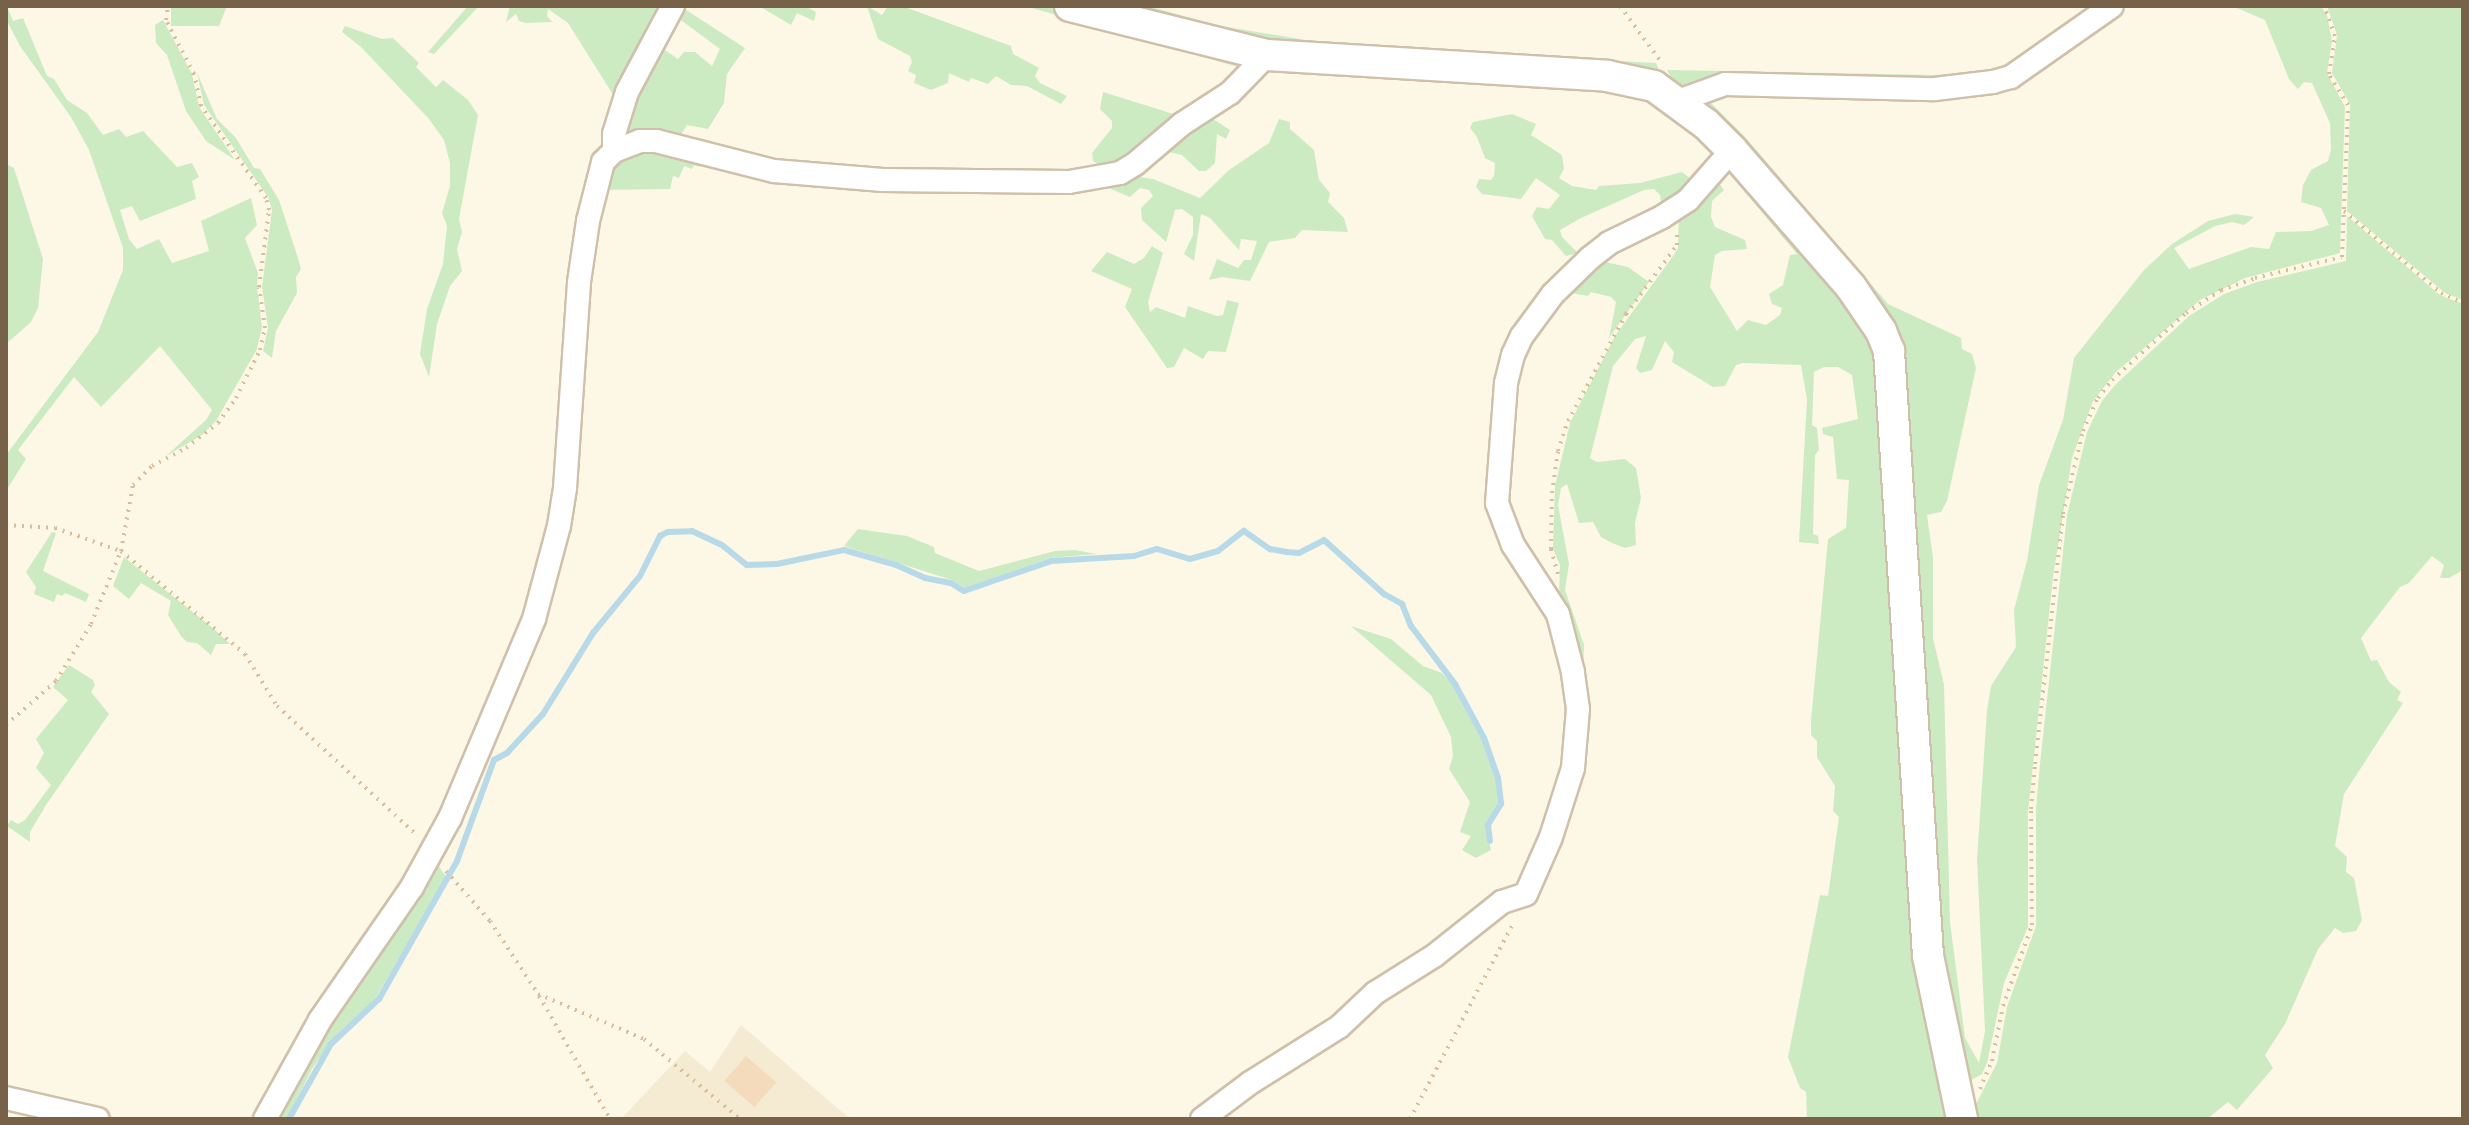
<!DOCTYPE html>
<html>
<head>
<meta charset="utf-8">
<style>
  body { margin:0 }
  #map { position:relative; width:2469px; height:1125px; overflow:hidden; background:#fdf7e5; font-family:"Titillium Web",sans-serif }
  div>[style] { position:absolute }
  .residential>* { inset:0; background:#f5ebd3 }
  .green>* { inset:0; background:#cdebc3 }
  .stream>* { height:6px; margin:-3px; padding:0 3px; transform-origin:3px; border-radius:3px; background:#b8d9e7 }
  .building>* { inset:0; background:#f3dbbb; transform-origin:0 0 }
  .path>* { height:4px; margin-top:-2px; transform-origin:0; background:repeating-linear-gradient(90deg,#d9be9e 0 2px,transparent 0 8px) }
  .roads { filter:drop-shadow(2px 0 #cfc0ab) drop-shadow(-2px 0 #cfc0ab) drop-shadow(0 2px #cfc0ab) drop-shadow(0 -2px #cfc0ab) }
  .minor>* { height:22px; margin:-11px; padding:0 11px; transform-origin:11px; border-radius:11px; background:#fff }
  .secondary>* { height:30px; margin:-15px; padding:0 15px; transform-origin:15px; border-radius:15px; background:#fff }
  span { translate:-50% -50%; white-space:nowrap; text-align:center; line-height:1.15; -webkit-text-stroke:6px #fffbec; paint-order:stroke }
  .frame { position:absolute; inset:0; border:8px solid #776149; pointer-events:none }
</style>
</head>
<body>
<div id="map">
  <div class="residential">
    <i style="clip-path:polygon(741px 1025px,850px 1119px,621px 1119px,685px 1051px,710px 1072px)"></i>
  </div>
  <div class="green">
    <i style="clip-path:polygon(7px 6px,13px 21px,23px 18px,47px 76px,54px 79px,67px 100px,87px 113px,103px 135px,119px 129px,126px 137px,143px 131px,177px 167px,192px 163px,199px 177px,192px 181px,196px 199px,140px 221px,132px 206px,120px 210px,129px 239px,137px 249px,159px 239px,172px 263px,209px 251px,201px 221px,251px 198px,257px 225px,245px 238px,258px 273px,257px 287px,262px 327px,257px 349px,216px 421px,202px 435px,166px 456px,206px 420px,212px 410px,160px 346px,101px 407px,74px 377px,18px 450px,26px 459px,6px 491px,6px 455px,98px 332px,123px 270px,123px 248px,89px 150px,71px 117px,20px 46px,6px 19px)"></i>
    <i style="clip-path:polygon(171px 6px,227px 6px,219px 26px,171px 26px)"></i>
    <i style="clip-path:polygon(468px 6px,479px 6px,434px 54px,428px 52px)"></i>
    <i style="clip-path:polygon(510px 6px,664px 6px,617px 101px,568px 23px,548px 9px,547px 16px,552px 22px,526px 23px,519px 21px,516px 14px,506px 22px)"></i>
    <i style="clip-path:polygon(680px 6px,745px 48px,727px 74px,724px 103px,708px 129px,687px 125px,678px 139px,624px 133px,636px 85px,657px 45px,678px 59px,684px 52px,695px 52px,712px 66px,720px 49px,674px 15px)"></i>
    <i style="clip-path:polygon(759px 6px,805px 6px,816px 12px,814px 21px,797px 13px,791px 25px)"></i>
    <i style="clip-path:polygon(867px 6px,882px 15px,888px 6px,902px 6px,1011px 46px,1013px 54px,1039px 68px,1035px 76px,1040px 83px,1067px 96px,1061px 104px,1027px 86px,1011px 85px,996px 76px,988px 84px,971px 78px,969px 82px,949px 73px,948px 83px,931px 90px,914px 83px,916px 75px,908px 71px,912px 62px,910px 56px,878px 39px)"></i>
    <i style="clip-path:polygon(1025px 6px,1047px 6px,1239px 63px,1242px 68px)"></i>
    <i style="clip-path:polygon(1121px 6px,1147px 6px,1221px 26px,1342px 46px,1656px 63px,1667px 87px,1276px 44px)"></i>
    <i style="clip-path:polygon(2232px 6px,2321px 6px,2327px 15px,2332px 41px,2327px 73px,2345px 107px,2340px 253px,2245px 278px,2200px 300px,2116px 372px,2093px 401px,2072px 458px,2053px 577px,2028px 812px,2028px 927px,2004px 983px,1987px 1063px,1982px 1074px,1968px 1082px,1940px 942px,1887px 315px,1869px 286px,1801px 209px,1697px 105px,1708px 100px,1745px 137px,1888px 304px,1961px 338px,1962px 349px,1972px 354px,1976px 368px,1947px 501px,1941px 512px,1927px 515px,1933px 558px,1933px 638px,1944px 685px,1950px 922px,1965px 1038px,1979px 1063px,1985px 1031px,1977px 859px,1987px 710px,1991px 686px,2016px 647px,2014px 610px,2027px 561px,2039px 485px,2063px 420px,2074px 358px,2144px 270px,2172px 244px,2208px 221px,2235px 214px,2254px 217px,2244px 225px,2232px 222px,2215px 226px,2174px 248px,2189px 269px,2251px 247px,2269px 249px,2276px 232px,2311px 231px,2329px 225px,2321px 208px,2301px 202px,2303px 185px,2311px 170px,2328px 161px,2331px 149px,2330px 123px,2312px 83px,2304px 82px,2298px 89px,2289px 79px,2265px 20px)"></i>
    <i style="clip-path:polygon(2327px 6px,2463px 6px,2463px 300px,2445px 293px,2347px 211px,2350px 104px,2332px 73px,2337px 35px)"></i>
    <i style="clip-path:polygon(163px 20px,192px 74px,199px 107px,235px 160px,206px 141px,186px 111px,167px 55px,156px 43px,155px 25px)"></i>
    <i style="clip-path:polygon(345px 26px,382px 39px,393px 38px,419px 63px,416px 67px,436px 87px,443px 80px,468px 100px,478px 115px,459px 219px,462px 232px,457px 249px,462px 271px,450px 286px,437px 324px,429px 377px,420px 354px,427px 309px,443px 264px,447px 226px,442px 213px,450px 186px,450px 163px,444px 140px,429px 119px,361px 47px,342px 32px)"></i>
    <i style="clip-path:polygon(2017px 67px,1992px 78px,1678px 91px,1667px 70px,1935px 75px)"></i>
    <i style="clip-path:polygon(197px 73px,217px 119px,236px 138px,254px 168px,260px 169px,279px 200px,297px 255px,301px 269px,296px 277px,297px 293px,276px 331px,272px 358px,263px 351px,268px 328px,262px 287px,272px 210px,268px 197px,204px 105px)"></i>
    <i style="clip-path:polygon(1103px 92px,1183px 117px,1139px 151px,1106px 170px,1093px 161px,1092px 153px,1112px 128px,1112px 121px,1100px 109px)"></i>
    <i style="clip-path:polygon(1512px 114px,1536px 124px,1531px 135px,1562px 155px,1564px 169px,1559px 178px,1572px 186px,1596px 190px,1599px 186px,1640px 183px,1682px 172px,1696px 183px,1614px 234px,1617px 226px,1661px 202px,1660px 195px,1654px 189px,1644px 190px,1581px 218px,1560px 230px,1562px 237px,1578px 253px,1566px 256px,1552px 240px,1545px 239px,1532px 216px,1537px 207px,1549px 209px,1560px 195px,1536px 178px,1521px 199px,1482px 194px,1476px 187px,1479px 179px,1491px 180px,1494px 176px,1495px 163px,1485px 158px,1477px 137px,1470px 128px,1473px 122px)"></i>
    <i style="clip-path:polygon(1207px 115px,1230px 130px,1226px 139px,1217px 134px,1215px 163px,1206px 171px,1199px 171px,1182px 155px,1160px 150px)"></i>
    <i style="clip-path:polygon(1279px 119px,1290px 122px,1290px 129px,1314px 150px,1319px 180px,1330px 193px,1328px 202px,1344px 218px,1348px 232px,1302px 230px,1295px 238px,1269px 242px,1250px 281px,1222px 277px,1209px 280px,1217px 259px,1238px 268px,1244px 260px,1251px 260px,1257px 241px,1241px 239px,1239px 250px,1210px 218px,1201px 214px,1194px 261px,1184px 254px,1193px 235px,1193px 217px,1182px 209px,1175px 210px,1166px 242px,1142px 220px,1141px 208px,1153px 196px,1149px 190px,1140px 188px,1130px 197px,1099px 184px,1126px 175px,1153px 179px,1200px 198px,1229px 170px,1269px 143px)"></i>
    <i style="clip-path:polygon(638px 147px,715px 167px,702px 164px,700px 167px,694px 165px,692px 169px,684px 166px,679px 178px,673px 176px,670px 189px,600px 190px,607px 170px)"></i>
    <i style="clip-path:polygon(6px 164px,14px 168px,43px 259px,38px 308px,31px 322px,6px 344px)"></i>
    <i style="clip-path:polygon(1727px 165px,1830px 284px,1866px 334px,1876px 357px,1950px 1119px,1807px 1119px,1806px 1092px,1800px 1088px,1788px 1057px,1820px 895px,1828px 896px,1839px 817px,1833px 811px,1835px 786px,1817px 757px,1817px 741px,1811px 735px,1811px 721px,1828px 539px,1846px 528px,1849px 480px,1837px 479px,1833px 437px,1823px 434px,1822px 428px,1858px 419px,1852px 375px,1838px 367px,1824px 367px,1814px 372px,1812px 425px,1817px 428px,1819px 450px,1815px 455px,1813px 534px,1818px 536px,1819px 544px,1799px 542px,1807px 399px,1801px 365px,1743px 363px,1736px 365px,1725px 386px,1713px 387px,1672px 362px,1674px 352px,1665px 341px,1652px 370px,1640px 373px,1636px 368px,1646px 336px,1635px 339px,1613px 366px,1590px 458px,1597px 462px,1625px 459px,1636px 468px,1641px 498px,1635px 523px,1636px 545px,1625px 548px,1612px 543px,1601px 537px,1593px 522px,1579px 523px,1567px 484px,1561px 488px,1558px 505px,1569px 564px,1565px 590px,1584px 645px,1583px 675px,1559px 598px,1560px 565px,1553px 549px,1555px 486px,1570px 423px,1615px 336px,1678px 249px,1679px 211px,1713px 174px,1724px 190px,1712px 201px,1711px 217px,1715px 227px,1745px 240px,1747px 249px,1722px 251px,1715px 255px,1710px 287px,1737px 331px,1748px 320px,1766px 325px,1780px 315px,1782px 308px,1772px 304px,1769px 294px,1783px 285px,1790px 255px,1797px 254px,1723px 166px)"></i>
    <i style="clip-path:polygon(2347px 216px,2440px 295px,2463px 304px,2463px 570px,2449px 578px,2440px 578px,2444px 565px,2432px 556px,2409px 583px,2400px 587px,2361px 638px,2371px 661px,2377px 660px,2389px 682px,2401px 692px,2397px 700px,2403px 703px,2344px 794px,2335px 846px,2347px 857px,2346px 872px,2354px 878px,2362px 920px,2356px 931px,2343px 933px,2335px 928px,2318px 949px,2285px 1024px,2265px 1055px,2273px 1068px,2237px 1110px,2228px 1102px,2207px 1119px,1977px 1119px,1975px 1106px,1997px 1063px,2007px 1007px,2036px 926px,2036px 809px,2040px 764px,2067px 515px,2087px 432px,2102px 401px,2116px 384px,2189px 316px,2224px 294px,2257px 282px,2346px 261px)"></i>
    <i style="clip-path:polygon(1152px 246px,1163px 253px,1148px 302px,1150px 312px,1156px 307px,1185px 318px,1188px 306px,1217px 316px,1223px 315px,1227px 300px,1239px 303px,1226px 352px,1208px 351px,1203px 359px,1184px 348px,1174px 367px,1167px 368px,1125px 307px,1132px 289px,1091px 271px,1107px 252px,1134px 264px,1144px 258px)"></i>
    <i style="clip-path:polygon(1600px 254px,1605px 262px,1628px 267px,1649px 282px,1609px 338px,1616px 302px,1611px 297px,1591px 292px,1588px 296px,1565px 292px)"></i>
    <i style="clip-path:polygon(858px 529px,907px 536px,934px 547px,935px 553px,979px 571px,1055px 551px,1075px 550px,1097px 554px,1050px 558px,965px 588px,952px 580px,844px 546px)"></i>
    <i style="clip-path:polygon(52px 532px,56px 533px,43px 571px,89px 594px,86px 602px,65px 593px,62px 596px,57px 594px,54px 602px,34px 594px,36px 587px,26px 572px)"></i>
    <i style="clip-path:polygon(124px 557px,214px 629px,230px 644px,216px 644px,211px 655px,197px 643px,187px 642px,181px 636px,168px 615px,171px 601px,141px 583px,129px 599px,113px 586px)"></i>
    <i style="clip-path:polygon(1351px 626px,1391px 639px,1423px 666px,1442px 673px,1453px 685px,1482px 739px,1496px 779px,1498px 804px,1486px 825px,1491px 850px,1476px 858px,1462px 850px,1471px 836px,1460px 832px,1470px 802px,1449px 769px,1453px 756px,1451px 737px,1431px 695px)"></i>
    <i style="clip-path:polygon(69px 665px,93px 680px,95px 685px,91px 692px,109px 714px,46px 805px,30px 832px,30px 842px,7px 826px,11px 820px,18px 824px,25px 820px,51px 785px,36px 768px,44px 753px,36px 739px,68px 700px,53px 687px)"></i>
    <i style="clip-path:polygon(435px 860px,446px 877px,375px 999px,330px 1043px,312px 1069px,287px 1119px,273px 1119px,321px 1034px)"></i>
  </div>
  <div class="stream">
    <i style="left:289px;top:1119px;width:86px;rotate:-60.8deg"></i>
    <i style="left:331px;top:1044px;width:66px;rotate:-43.2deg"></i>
    <i style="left:379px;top:999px;width:159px;rotate:-60.5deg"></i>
    <i style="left:457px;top:861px;width:108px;rotate:-69.9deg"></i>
    <i style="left:494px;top:760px;width:15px;rotate:-28deg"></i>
    <i style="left:507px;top:753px;width:53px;rotate:-47.3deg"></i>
    <i style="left:543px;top:714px;width:95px;rotate:-58.3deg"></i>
    <i style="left:593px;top:633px;width:74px;rotate:-50.5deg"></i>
    <i style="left:640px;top:576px;width:45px;rotate:-63.4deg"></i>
    <i style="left:660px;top:536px;width:9px;rotate:-27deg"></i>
    <i style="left:668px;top:532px;width:24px;rotate:-2deg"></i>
    <i style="left:692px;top:531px;width:33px;rotate:25deg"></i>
    <i style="left:722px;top:545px;width:32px;rotate:39deg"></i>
    <i style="left:747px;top:565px;width:30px;rotate:-2deg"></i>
    <i style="left:777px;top:564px;width:68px;rotate:-11.8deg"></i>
    <i style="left:844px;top:550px;width:54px;rotate:16.1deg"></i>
    <i style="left:896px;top:565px;width:32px;rotate:24deg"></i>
    <i style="left:925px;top:578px;width:26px;rotate:11deg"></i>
    <i style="left:951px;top:583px;width:15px;rotate:32deg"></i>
    <i style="left:964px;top:591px;width:92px;rotate:-19deg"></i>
    <i style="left:1051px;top:561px;width:83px;rotate:-3.4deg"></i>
    <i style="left:1134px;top:556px;width:24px;rotate:-17deg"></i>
    <i style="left:1157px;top:549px;width:34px;rotate:17deg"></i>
    <i style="left:1190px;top:559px;width:29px;rotate:-16deg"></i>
    <i style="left:1218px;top:551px;width:33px;rotate:-38deg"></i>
    <i style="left:1244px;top:531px;width:32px;rotate:35deg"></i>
    <i style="left:1270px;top:549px;width:17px;rotate:10deg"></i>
    <i style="left:1287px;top:552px;width:12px;rotate:5deg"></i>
    <i style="left:1299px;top:553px;width:28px;rotate:-27deg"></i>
    <i style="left:1324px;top:540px;width:81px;rotate:42deg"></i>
    <i style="left:1384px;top:594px;width:21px;rotate:29deg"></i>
    <i style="left:1402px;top:604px;width:24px;rotate:68deg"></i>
    <i style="left:1411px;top:626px;width:73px;rotate:52.8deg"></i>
    <i style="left:1455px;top:684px;width:61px;rotate:61.8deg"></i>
    <i style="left:1484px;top:738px;width:42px;rotate:70.7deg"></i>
    <i style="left:1498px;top:778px;width:26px;rotate:83deg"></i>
    <i style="left:1501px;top:804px;width:25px;rotate:122deg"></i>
    <i style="left:1488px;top:825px;width:16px;rotate:83deg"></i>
  </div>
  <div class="building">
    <i style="left:746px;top:1056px;width:40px;height:33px;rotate:41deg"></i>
  </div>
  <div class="path">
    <i style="left:1620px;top:6px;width:69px;rotate:53.8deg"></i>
    <i style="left:2344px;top:211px;width:127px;rotate:40.2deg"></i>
    <i style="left:2441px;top:293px;width:24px;rotate:24deg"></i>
    <i style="left:6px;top:525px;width:49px;rotate:3.5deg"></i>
    <i style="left:55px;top:528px;width:70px;rotate:19.2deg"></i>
    <i style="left:121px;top:551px;width:161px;rotate:39.7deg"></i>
    <i style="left:245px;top:654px;width:61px;rotate:58.4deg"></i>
    <i style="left:277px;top:706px;width:192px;rotate:42.7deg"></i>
    <i style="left:1558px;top:574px;width:26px;rotate:-106deg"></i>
    <i style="left:1551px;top:549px;width:56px;rotate:-89deg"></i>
    <i style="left:1552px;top:493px;width:42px;rotate:-81.9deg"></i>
    <i style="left:1558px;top:451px;width:32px;rotate:-72deg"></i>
    <i style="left:1568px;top:421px;width:122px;rotate:-61.5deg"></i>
    <i style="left:1626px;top:314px;width:86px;rotate:-53.5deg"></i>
    <i style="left:1677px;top:245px;width:14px;rotate:-90deg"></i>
    <i style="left:6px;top:725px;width:67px;rotate:-41.3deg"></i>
    <i style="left:56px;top:681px;width:67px;rotate:-58.4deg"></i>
    <i style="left:91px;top:624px;width:79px;rotate:-67.7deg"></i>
    <i style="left:121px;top:551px;width:67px;rotate:-79.7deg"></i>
    <i style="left:133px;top:485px;width:27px;rotate:-45deg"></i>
    <i style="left:152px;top:466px;width:38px;rotate:-28deg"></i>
    <i style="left:186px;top:448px;width:41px;rotate:-38deg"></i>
    <i style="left:218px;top:423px;width:31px;rotate:-54deg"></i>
    <i style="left:236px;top:398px;width:54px;rotate:-63.4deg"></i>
    <i style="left:260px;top:350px;width:23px;rotate:-77deg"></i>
    <i style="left:265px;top:328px;width:41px;rotate:-98.3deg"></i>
    <i style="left:259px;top:287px;width:78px;rotate:-82.6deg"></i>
    <i style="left:269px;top:210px;width:12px;rotate:-104deg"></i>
    <i style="left:266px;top:198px;width:113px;rotate:-125.2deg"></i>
    <i style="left:201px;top:106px;width:33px;rotate:-102deg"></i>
    <i style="left:194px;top:74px;width:61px;rotate:-117.4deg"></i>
    <i style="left:166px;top:20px;width:14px;rotate:-82deg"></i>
    <i style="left:446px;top:871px;width:67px;rotate:48.7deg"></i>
    <i style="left:490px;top:921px;width:87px;rotate:56.7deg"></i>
    <i style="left:538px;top:994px;width:115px;rotate:23deg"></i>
    <i style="left:644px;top:1039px;width:125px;rotate:39.8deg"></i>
    <i style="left:539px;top:996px;width:142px;rotate:60deg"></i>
    <i style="left:1980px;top:1089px;width:30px;rotate:-67deg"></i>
    <i style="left:1992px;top:1061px;width:56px;rotate:-78.7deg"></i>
    <i style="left:2003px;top:1006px;width:86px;rotate:-70.3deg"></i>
    <i style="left:2032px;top:925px;width:116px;rotate:-90.5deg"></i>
    <i style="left:2031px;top:809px;width:45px;rotate:-84.9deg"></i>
    <i style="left:2035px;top:764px;width:252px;rotate:-83.6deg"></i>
    <i style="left:2063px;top:514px;width:85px;rotate:-76.5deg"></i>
    <i style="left:2083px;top:431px;width:36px;rotate:-66deg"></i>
    <i style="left:2098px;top:398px;width:23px;rotate:-52deg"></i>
    <i style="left:2112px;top:380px;width:100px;rotate:-42.2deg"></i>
    <i style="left:2186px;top:313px;width:42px;rotate:-33.3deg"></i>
    <i style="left:2221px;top:290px;width:36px;rotate:-19deg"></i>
    <i style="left:2255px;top:278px;width:89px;rotate:-13.6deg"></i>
    <i style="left:2342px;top:257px;width:152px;rotate:-87.7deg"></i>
    <i style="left:2348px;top:105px;width:36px;rotate:-122deg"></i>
    <i style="left:2329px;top:74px;width:38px;rotate:-81deg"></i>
    <i style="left:2335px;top:36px;width:32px;rotate:-110deg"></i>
    <i style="left:1410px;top:1119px;width:223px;rotate:-62.2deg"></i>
  </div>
  <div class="roads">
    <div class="minor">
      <i style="left:1678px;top:101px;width:50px;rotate:-19.9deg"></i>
      <i style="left:1725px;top:84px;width:210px;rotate:1.4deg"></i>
      <i style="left:1935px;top:89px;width:58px;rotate:-6.9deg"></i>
      <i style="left:1993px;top:82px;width:19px;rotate:-16deg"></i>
      <i style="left:2011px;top:77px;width:123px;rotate:-35.1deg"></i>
      <i style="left:614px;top:151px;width:17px;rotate:-90deg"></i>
      <i style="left:614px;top:134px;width:44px;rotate:-72.8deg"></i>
      <i style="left:627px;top:92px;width:98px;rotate:-61.9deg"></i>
      <i style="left:6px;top:1098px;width:94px;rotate:12.9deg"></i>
      <i style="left:265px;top:1119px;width:113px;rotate:-60.9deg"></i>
      <i style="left:320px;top:1020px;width:162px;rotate:-55.3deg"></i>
      <i style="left:412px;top:887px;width:79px;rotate:-61.2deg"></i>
      <i style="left:450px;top:818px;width:216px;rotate:-67.1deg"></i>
      <i style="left:534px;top:619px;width:96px;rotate:-75deg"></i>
      <i style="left:559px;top:526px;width:38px;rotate:-81deg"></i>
      <i style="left:565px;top:488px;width:206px;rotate:-86.1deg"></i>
      <i style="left:579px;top:282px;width:62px;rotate:-81.6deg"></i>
      <i style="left:588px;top:221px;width:61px;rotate:-75.7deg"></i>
      <i style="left:603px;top:162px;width:16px;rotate:-45deg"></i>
      <i style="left:614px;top:151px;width:28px;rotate:-21deg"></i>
      <i style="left:640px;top:141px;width:16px"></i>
      <i style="left:656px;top:141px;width:122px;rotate:14.3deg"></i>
      <i style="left:774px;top:171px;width:109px;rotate:4.7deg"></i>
      <i style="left:883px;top:180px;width:186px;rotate:0.6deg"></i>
      <i style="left:1069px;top:182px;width:52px;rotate:-10deg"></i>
      <i style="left:1120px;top:173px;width:17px;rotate:-31deg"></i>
      <i style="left:1135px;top:164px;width:62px;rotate:-40.4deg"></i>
      <i style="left:1182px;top:124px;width:57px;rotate:-32.9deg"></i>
      <i style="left:1230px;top:93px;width:53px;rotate:-45.8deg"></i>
      <i style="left:1202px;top:1119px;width:60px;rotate:-36.9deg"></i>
      <i style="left:1250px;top:1083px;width:105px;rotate:-32.2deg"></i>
      <i style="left:1339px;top:1027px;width:50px;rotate:-43.4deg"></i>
      <i style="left:1375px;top:993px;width:70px;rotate:-32.1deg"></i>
      <i style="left:1434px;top:956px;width:87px;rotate:-38.5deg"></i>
      <i style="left:1502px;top:902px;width:25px;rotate:-18deg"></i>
      <i style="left:1526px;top:894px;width:62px;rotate:-66.3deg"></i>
      <i style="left:1551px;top:837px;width:72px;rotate:-72.3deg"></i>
      <i style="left:1573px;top:768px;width:59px;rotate:-85.2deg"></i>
      <i style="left:1578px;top:709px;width:37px;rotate:-98deg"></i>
      <i style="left:1573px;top:672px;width:60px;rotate:-104.5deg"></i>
      <i style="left:1558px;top:614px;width:82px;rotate:-123.1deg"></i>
      <i style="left:1513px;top:545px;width:45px;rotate:-110.9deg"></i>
      <i style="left:1497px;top:503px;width:120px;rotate:-85.7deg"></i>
      <i style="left:1506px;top:383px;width:29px;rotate:-76deg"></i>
      <i style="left:1513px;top:355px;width:21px;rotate:-65deg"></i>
      <i style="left:1522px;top:336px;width:52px;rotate:-53.6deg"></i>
      <i style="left:1553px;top:294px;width:52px;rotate:-44.2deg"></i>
      <i style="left:1590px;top:258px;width:24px;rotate:-38deg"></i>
      <i style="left:1609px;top:243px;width:59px;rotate:-26.1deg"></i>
      <i style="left:1662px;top:217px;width:31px;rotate:-33deg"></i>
      <i style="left:1688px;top:200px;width:67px;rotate:-48.7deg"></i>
    </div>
    <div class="secondary">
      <i style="left:1070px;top:6px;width:203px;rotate:14deg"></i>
      <i style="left:1267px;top:55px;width:341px;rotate:3.5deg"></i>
      <i style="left:1607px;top:76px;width:48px;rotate:12deg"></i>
      <i style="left:1654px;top:86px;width:64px;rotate:36.2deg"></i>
      <i style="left:1706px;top:124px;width:37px;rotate:45deg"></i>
      <i style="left:1732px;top:150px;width:181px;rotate:49deg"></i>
      <i style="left:1851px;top:287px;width:53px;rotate:55.7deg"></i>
      <i style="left:1881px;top:331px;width:22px;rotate:68deg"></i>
      <i style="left:1889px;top:351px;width:606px;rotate:86.31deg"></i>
      <i style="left:1928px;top:956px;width:167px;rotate:78.2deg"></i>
    </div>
  </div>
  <div class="frame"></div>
</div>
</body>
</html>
